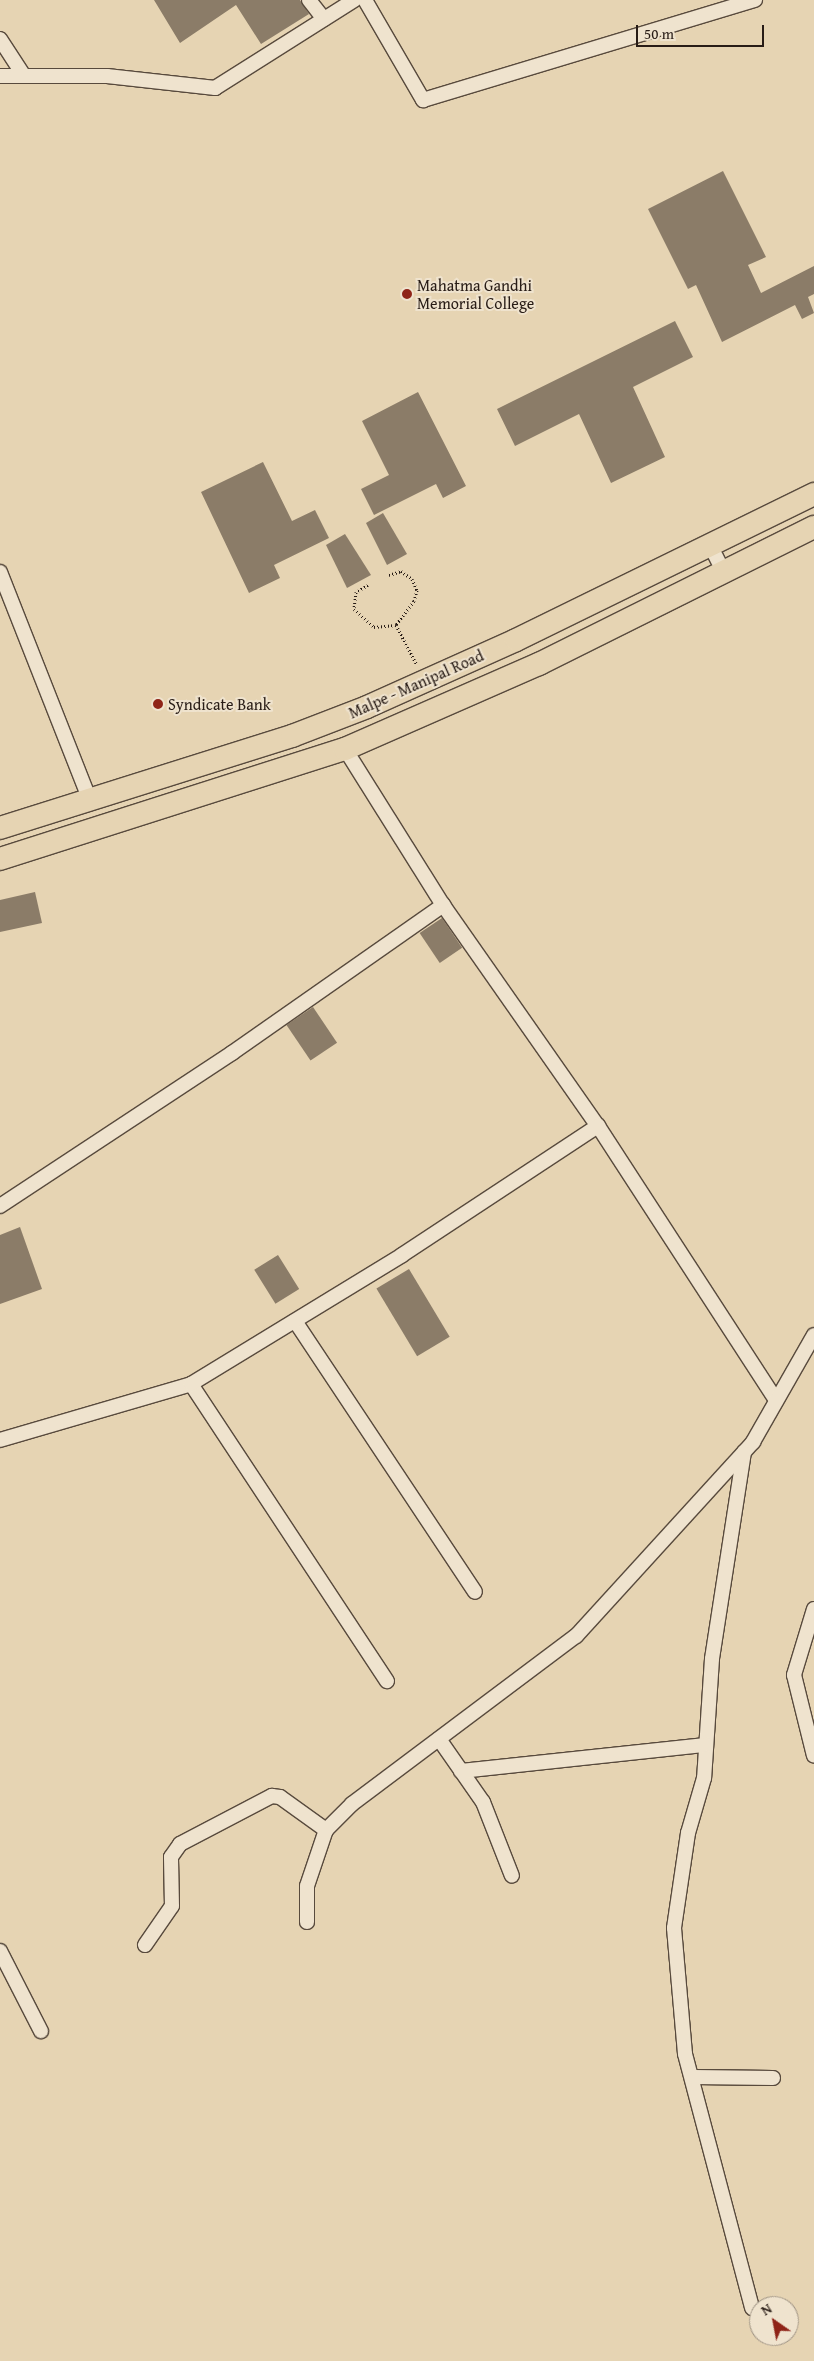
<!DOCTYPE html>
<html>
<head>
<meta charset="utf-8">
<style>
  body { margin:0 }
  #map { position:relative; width:814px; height:2361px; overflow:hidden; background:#e6d4b3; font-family:"Gentium Book Plus",serif }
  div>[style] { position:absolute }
  .building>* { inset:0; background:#8b7c68; transform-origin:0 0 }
  .path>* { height:3px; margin-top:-1.5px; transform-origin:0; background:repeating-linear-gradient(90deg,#281c16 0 1px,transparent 0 3.5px) }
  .roads { filter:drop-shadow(1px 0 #584a3d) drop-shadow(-1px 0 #584a3d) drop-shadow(0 1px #584a3d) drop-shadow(0 -1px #584a3d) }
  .minor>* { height:14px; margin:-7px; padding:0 7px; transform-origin:7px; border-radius:7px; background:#efe3ce }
  .trunk>* { height:22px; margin:-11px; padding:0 11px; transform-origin:11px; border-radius:11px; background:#e6d4b3 }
  .dots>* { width:14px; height:14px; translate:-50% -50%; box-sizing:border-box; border:2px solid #efe3ce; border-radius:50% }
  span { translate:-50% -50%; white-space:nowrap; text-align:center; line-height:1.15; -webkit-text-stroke:4px #efe3ce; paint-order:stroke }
  .poi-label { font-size:16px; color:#281c16 }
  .left { translate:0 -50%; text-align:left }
  .street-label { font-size:16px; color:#281c16 }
  .north { position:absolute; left:749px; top:2296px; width:50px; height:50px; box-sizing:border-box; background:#efe3ce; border:1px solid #9f9384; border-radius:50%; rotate:327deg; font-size:14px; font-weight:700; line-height:20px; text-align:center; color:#281c16 }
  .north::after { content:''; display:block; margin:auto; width:18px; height:22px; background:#8f2418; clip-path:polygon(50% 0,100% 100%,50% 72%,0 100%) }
  .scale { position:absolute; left:636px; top:25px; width:128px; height:22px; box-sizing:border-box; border:2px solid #281c16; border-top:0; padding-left:6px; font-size:15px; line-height:18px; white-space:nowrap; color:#281c16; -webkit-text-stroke:4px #efe3ce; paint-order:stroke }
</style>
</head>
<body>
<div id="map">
  <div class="building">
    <i style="clip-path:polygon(154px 0,300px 0,309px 14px,261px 44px,236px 5px,180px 43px)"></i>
    <i style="clip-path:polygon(723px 171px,766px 257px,748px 265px,761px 293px,814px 266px,814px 294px,808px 297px,814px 313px,802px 319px,795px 305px,722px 342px,696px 285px,688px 289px,648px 209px)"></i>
    <i style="clip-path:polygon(675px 321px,693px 357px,633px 387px,665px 457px,611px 483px,579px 414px,515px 446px,497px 409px)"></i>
    <i style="clip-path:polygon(418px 392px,466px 486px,443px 498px,436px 484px,374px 515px,361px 489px,389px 475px,362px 421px)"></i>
    <i style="clip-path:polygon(263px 462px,292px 521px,315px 510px,329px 538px,274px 565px,280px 578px,249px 593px,201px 492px)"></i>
    <i style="clip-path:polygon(383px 513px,407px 554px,387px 565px,366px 523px)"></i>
    <i style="clip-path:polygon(345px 534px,371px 575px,347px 588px,326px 545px)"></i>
    <i style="clip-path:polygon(35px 892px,42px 923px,0 932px,0 900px)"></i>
    <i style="left:442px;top:918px;width:36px;height:27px;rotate:56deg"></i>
    <i style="left:313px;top:1007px;width:43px;height:32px;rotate:56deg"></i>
    <i style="clip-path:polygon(20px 1227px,42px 1289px,0 1304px,0 1235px)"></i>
    <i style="left:278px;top:1255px;width:40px;height:28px;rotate:58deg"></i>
    <i style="left:409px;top:1269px;width:79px;height:38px;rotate:59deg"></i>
  </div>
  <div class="path">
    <i style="left:389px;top:575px;width:13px;rotate:-18deg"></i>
    <i style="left:401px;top:571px;width:14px;rotate:36deg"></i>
    <i style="left:412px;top:579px;width:12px;rotate:66deg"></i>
    <i style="left:417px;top:590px;width:11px;rotate:105deg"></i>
    <i style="left:414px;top:601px;width:30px;rotate:127deg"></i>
    <i style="left:368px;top:585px;width:14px;rotate:150deg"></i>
    <i style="left:356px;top:592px;width:17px;rotate:97deg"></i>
    <i style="left:354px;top:609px;width:27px;rotate:42deg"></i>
    <i style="left:374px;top:627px;width:22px;rotate:-5deg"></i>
    <i style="left:396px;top:625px;width:45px;rotate:62.3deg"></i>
  </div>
  <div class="roads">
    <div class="minor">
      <i style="left:309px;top:0;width:24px;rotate:52deg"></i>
      <i style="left:365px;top:0;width:116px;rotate:59.9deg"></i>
      <i style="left:423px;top:100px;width:347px;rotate:-16.8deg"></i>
      <i style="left:0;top:39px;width:44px;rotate:57deg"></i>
      <i style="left:0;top:76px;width:107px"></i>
      <i style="left:107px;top:76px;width:109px;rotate:6.3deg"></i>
      <i style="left:215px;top:88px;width:165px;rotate:-32.3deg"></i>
      <i style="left:710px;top:545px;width:30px;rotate:63deg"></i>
      <i style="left:0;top:572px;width:248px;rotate:68.5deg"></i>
      <i style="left:345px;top:749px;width:184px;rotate:57.9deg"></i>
      <i style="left:443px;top:905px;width:270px;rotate:55deg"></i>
      <i style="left:598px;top:1126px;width:327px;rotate:57deg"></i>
      <i style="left:0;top:1206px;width:278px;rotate:-33.4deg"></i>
      <i style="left:232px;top:1053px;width:258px;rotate:-35deg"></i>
      <i style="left:295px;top:1321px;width:325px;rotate:56.4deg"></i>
      <i style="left:191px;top:1384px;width:356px;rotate:56.6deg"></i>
      <i style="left:0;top:1440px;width:199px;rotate:-16.3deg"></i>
      <i style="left:191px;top:1384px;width:247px;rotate:-31.4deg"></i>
      <i style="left:402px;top:1255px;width:235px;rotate:-33.4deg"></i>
      <i style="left:744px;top:1452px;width:209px;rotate:98.8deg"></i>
      <i style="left:712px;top:1659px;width:119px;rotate:93.8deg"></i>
      <i style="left:704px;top:1778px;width:57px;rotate:106.2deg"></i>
      <i style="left:688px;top:1833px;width:96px;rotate:98.4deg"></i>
      <i style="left:674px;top:1928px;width:126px;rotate:85deg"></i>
      <i style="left:685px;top:2054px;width:263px;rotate:75.2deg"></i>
      <i style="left:814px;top:1609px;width:69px;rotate:106.9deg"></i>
      <i style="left:794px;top:1675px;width:83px;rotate:76.1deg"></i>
      <i style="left:439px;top:1739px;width:77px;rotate:55.1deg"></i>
      <i style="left:483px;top:1802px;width:79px;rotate:68.6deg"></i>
      <i style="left:461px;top:1771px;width:246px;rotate:-6.1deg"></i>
      <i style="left:307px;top:1922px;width:36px;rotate:-90deg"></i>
      <i style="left:307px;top:1886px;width:59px;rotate:-71.3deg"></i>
      <i style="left:326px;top:1830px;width:37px;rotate:-45deg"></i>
      <i style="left:352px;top:1804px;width:280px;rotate:-36.9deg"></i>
      <i style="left:576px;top:1636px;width:263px;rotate:-47.6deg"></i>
      <i style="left:753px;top:1442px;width:123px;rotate:-60.3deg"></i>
      <i style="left:145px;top:1945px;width:47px;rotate:-55.3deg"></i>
      <i style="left:172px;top:1906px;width:49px;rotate:-91.2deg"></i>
      <i style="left:171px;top:1857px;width:16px;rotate:-55deg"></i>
      <i style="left:180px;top:1844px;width:104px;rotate:-27.6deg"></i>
      <i style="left:272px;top:1796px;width:8px;rotate:7deg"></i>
      <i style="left:280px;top:1797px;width:57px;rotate:35.7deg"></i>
      <i style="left:0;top:1951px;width:90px;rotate:62.9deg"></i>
      <i style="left:694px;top:2077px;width:79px;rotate:0.7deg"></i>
    </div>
    <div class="trunk">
      <i style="left:0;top:828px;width:306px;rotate:-17.5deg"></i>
      <i style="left:292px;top:736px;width:80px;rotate:-21.1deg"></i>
      <i style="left:367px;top:707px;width:163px;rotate:-24.2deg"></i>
      <i style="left:516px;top:640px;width:332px;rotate:-26.1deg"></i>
      <i style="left:0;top:859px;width:362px;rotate:-17.7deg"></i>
      <i style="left:345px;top:749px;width:212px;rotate:-23.7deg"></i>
      <i style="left:539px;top:664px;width:307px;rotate:-26.5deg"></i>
    </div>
  </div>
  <div class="dots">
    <i style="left:407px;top:294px;background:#8f2418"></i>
    <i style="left:158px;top:704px;background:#8f2418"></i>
  </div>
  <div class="poi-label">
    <span class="left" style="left:417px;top:294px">Mahatma Gandhi<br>Memorial College</span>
    <span class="left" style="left:168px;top:704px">Syndicate Bank</span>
  </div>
  <div class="street-label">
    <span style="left:416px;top:684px;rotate:-24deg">Malpe - Manipal Road</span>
  </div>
  <div class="north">N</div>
  <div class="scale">50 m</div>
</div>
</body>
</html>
